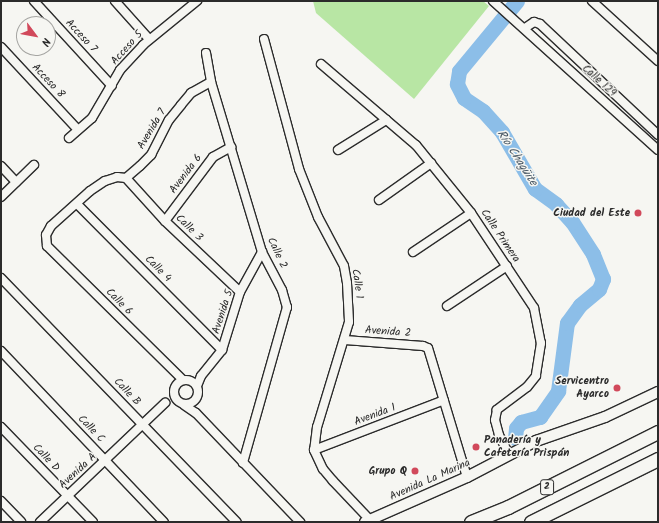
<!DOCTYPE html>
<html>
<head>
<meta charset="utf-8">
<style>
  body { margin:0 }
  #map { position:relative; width:659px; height:523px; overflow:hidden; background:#f6f6f2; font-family:Kalam,sans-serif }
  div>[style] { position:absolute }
  .green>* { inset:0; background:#b8e6a4 }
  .river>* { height:15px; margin:-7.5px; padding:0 7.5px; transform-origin:7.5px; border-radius:7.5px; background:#8cbee8 }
  .roads { filter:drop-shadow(1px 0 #2b2b2b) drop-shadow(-1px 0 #2b2b2b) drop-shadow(0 1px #2b2b2b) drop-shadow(0 -1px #2b2b2b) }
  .minor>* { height:8px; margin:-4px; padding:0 4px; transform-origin:4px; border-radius:4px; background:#f6f6f2 }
  .minor>.ring { margin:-4px; padding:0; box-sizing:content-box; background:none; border:8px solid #f6f6f2; border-radius:50% }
  .tertiary>* { height:10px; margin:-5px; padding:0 5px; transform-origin:5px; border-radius:5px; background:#f6f6f2 }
  .trunk>* { height:13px; margin:-6.5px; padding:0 6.5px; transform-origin:6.5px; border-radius:6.5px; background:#f6f6f2 }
  .dots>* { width:11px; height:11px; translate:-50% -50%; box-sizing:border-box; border:2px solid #f6f6f2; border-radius:50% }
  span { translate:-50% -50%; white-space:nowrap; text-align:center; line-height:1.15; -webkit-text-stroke:3px #f6f6f2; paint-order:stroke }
  .shield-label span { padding:1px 3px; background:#f6f6f2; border:1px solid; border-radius:3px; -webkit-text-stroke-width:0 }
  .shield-label { font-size:10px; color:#2b2b2b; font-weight:700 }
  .street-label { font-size:11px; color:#2b2b2b }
  .poi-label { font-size:11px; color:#2b2b2b; font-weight:700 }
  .right { translate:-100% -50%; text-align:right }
  .left { translate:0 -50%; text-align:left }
  .water-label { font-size:12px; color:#485764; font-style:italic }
  .frame { position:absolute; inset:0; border:2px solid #2b2b2b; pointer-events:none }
  .north { position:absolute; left:16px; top:16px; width:40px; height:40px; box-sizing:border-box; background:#f6f6f2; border:1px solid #a5a5a2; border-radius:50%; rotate:122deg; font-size:11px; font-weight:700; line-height:16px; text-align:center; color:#2b2b2b }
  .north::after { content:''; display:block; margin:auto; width:14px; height:18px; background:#d1495b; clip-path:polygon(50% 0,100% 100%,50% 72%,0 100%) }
</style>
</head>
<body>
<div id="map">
  <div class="green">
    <i style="clip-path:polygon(313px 1px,483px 1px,489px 6px,414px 99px,316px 13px)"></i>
  </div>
  <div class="river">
    <i style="left:515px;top:438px;width:10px;rotate:-84deg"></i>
    <i style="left:516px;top:428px;width:8px;rotate:-50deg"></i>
    <i style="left:521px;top:422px;width:20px;rotate:-15deg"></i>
    <i style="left:540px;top:417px;width:32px;rotate:-55deg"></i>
    <i style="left:558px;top:391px;width:69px;rotate:-82.5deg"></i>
    <i style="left:567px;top:323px;width:22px;rotate:-54deg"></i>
    <i style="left:580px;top:305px;width:25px;rotate:-40deg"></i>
    <i style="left:599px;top:289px;width:11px;rotate:-68deg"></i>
    <i style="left:603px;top:279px;width:27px;rotate:-112deg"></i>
    <i style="left:593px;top:254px;width:38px;rotate:-123deg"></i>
    <i style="left:572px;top:222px;width:24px;rotate:-132deg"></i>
    <i style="left:556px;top:204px;width:26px;rotate:-144deg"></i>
    <i style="left:535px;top:189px;width:66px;rotate:-120.1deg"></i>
    <i style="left:502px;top:132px;width:28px;rotate:-132deg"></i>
    <i style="left:483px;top:111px;width:23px;rotate:-146deg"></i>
    <i style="left:464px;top:98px;width:16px;rotate:-117deg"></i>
    <i style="left:457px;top:84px;width:13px;rotate:-81deg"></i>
    <i style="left:459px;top:71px;width:91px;rotate:-50.4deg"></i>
  </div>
  <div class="roads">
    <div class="minor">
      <i style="left:34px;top:1px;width:115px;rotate:47.5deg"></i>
      <i style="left:115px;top:1px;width:51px;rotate:48.2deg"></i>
      <i style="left:493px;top:1px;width:222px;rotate:42.1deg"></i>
      <i style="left:592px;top:1px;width:89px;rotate:42.3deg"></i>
      <i style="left:525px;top:28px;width:11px;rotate:-34deg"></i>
      <i style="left:534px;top:22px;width:6px;rotate:18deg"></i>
      <i style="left:540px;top:24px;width:162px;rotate:43.2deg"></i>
      <i style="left:264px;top:39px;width:135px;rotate:74.9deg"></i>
      <i style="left:299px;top:169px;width:52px;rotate:68.4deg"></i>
      <i style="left:318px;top:217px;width:55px;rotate:62deg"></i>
      <i style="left:344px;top:266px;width:17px;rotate:80deg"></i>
      <i style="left:347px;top:283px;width:39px;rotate:87deg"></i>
      <i style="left:349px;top:322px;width:110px;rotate:106.9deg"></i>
      <i style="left:317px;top:427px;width:23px;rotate:97deg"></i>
      <i style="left:314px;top:450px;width:21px;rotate:65deg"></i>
      <i style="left:323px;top:469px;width:16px;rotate:50deg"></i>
      <i style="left:333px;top:481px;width:54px;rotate:46.5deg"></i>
      <i style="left:1px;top:47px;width:113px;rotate:47.1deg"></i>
      <i style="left:206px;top:53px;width:29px;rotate:80deg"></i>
      <i style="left:211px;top:82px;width:177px;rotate:73.3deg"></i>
      <i style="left:262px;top:252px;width:43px;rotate:62.2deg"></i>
      <i style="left:282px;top:290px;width:18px;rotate:74deg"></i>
      <i style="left:287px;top:307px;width:162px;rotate:105.8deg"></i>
      <i style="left:321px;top:64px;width:125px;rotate:40.5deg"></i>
      <i style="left:416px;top:145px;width:87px;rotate:51deg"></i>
      <i style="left:471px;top:213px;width:114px;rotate:56.4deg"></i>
      <i style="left:534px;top:308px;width:36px;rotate:79deg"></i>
      <i style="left:541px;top:343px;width:33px;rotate:99deg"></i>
      <i style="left:536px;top:376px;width:14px;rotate:129deg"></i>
      <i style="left:527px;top:387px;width:38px;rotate:143deg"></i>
      <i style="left:497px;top:410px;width:10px;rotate:101deg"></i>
      <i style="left:495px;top:420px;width:16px;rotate:75deg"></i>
      <i style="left:499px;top:435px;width:22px;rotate:63deg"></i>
      <i style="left:69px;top:138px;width:30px;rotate:-41deg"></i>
      <i style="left:92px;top:118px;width:56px;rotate:-59.7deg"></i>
      <i style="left:120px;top:70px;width:34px;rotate:-47deg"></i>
      <i style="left:143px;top:45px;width:70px;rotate:-39.2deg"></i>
      <i style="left:338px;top:150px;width:57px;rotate:-32deg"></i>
      <i style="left:1px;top:166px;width:22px;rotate:47deg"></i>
      <i style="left:126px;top:178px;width:58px;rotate:47.8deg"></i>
      <i style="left:165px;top:221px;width:103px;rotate:43.4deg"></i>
      <i style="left:1px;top:197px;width:46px;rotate:-44.1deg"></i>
      <i style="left:379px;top:200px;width:64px;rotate:-35.4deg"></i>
      <i style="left:77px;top:204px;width:206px;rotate:45.2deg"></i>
      <i style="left:165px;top:221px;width:80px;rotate:-53.1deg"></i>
      <i style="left:213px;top:157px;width:21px;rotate:-29deg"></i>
      <i style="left:413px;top:252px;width:70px;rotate:-33.9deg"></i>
      <i style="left:1px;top:278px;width:339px;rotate:46deg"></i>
      <i style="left:447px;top:306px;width:72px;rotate:-33.7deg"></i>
      <i style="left:345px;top:340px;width:78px;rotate:4.4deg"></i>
      <i style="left:423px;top:346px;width:5px;rotate:22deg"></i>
      <i style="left:428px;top:348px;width:135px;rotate:73.2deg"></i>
      <i style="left:1px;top:351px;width:236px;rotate:46.4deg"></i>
      <i class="ring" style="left:174px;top:380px;width:16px;height:16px"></i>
      <i style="left:183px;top:380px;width:191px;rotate:-135.4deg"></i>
      <i style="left:47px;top:246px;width:11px;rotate:-95deg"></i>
      <i style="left:46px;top:235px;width:10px;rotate:-61deg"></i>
      <i style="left:51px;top:226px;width:52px;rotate:-41.9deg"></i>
      <i style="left:90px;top:191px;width:18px;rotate:-34deg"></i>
      <i style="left:105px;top:181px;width:13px;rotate:-18deg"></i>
      <i style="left:117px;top:177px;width:9px;rotate:6deg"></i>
      <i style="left:126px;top:178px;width:18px;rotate:-41deg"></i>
      <i style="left:140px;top:166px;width:16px;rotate:-45deg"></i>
      <i style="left:151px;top:155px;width:39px;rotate:-63deg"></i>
      <i style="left:169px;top:120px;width:19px;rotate:-51deg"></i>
      <i style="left:181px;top:105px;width:16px;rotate:-50deg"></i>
      <i style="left:191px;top:93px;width:23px;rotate:-29deg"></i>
      <i style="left:197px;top:386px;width:11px;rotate:-68deg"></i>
      <i style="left:201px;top:376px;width:33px;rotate:-51deg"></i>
      <i style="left:222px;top:350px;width:61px;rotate:-72.8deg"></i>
      <i style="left:240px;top:292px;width:46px;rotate:-61.2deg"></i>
      <i style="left:184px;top:405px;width:14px;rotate:34deg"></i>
      <i style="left:196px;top:413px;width:151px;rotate:46.3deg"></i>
      <i style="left:1px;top:427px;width:132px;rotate:45.9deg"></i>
      <i style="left:314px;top:450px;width:139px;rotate:-21deg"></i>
      <i style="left:1px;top:501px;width:29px;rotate:46deg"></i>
      <i style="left:40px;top:522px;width:173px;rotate:-43.6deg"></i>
    </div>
    <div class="tertiary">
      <i style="left:365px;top:522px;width:111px;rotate:-23.8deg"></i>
      <i style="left:467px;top:477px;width:78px;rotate:-27.6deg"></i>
      <i style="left:536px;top:441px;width:73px;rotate:-19.2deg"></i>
      <i style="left:605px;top:417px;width:59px;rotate:-25.3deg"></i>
    </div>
    <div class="trunk">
      <i style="left:471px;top:522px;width:40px;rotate:-22deg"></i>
      <i style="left:508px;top:507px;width:168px;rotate:-26.6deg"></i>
      <i style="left:531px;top:522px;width:142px;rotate:-26.4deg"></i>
    </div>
  </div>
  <div class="dots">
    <i style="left:638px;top:213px;background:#d1495b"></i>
    <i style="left:617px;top:388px;background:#d1495b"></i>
    <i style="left:476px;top:447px;background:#d1495b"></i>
    <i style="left:415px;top:471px;background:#d1495b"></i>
  </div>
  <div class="shield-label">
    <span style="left:547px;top:487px">2</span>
  </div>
  <div class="street-label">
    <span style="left:81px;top:36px;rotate:47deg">Acceso 7</span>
    <span style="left:127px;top:48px;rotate:-48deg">Acceso 5</span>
    <span style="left:48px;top:81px;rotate:47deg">Acceso 8</span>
    <span style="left:599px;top:81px;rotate:42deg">Calle 129</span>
    <span style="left:152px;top:129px;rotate:-59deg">Avenida 7</span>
    <span style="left:186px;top:174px;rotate:-53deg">Avenida 6</span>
    <span style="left:189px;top:228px;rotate:44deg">Calle 3</span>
    <span style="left:500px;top:236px;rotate:56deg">Calle Primera</span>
    <span style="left:277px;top:253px;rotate:65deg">Calle 2</span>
    <span style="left:158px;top:269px;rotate:45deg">Calle 4</span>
    <span style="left:357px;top:284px;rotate:82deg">Calle 1</span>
    <span style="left:119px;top:302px;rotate:45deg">Calle 6</span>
    <span style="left:223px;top:312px;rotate:-72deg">Avenida 5</span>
    <span style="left:388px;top:332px;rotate:4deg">Avenida 2</span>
    <span style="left:127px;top:392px;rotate:46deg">Calle B</span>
    <span style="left:375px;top:415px;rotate:-21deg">Avenida 1</span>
    <span style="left:91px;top:429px;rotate:46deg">Calle C</span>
    <span style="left:46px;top:458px;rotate:46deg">Calle D</span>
    <span style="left:78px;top:471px;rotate:-43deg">Avenida A</span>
    <span style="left:430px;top:480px;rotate:-24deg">Avenida La Marina</span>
  </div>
  <div class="poi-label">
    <span class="right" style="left:630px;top:213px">Ciudad del Este</span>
    <span class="right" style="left:609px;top:388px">Servicentro<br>Ayarco</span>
    <span class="left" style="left:484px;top:447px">Panadería y<br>Cafetería Prispán</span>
    <span class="right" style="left:407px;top:471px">Grupo Q</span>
  </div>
  <div class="water-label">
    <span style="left:517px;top:158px;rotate:57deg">Río Chagüite</span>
  </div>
  <div class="frame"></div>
  <div class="north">N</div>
</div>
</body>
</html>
